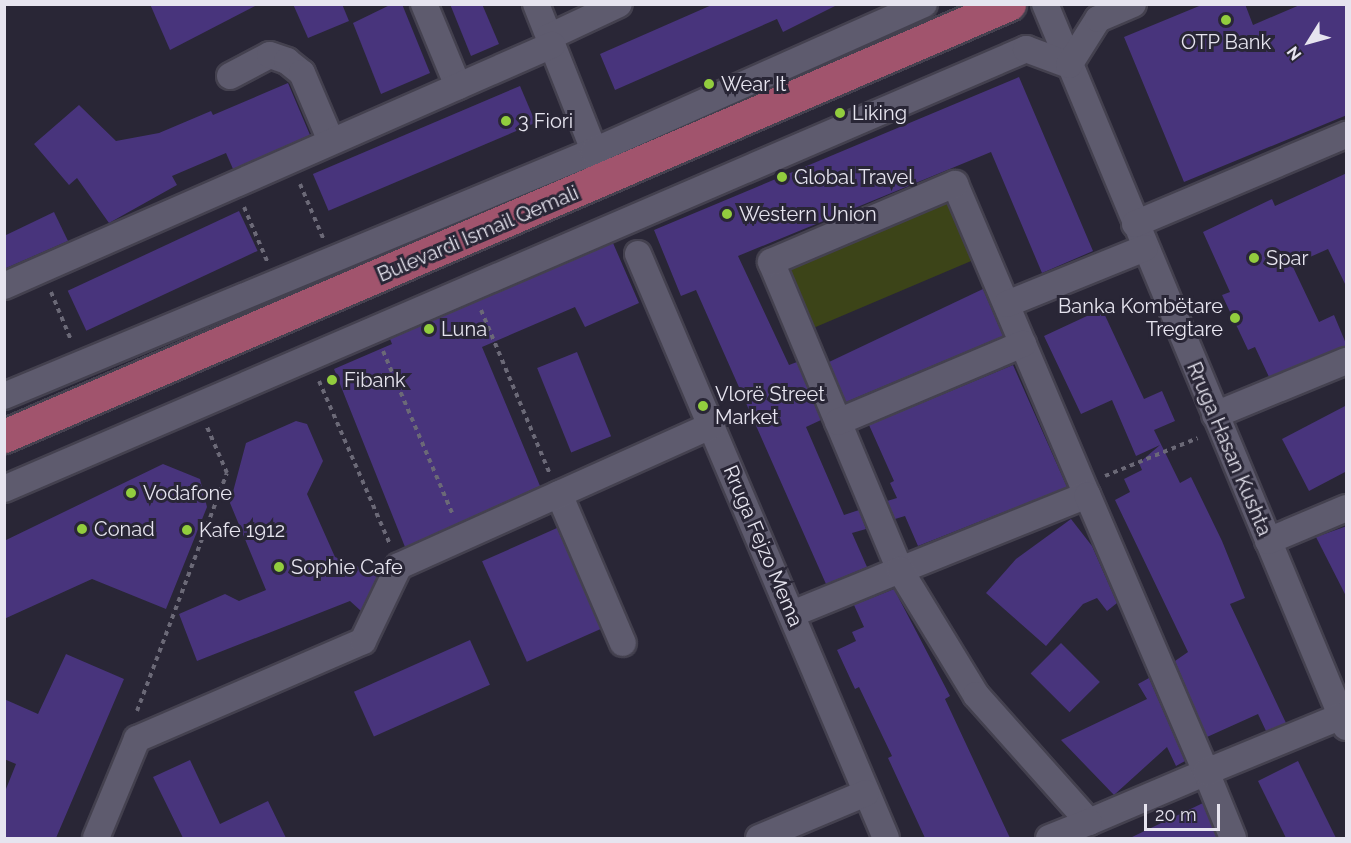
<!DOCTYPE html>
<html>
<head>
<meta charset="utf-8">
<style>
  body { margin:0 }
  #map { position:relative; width:1351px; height:843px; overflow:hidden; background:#292636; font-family:Raleway,sans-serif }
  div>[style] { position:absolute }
  .green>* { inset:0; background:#3c4418; transform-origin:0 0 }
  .building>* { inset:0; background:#48347c; transform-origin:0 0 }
  .path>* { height:4px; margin-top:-2px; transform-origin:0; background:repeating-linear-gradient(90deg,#6b6977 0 4.5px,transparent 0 9px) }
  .roads { filter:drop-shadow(2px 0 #44414f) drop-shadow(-2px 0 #44414f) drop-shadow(0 2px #44414f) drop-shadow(0 -2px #44414f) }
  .minor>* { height:26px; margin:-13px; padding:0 13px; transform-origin:13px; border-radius:13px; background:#5e5b6e }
  .major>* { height:33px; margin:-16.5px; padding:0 16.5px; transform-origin:16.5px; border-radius:16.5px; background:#a1546d }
  .dots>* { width:16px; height:16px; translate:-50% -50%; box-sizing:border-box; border:3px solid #292636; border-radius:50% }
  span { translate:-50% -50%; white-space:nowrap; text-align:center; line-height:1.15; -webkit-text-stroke:6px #292636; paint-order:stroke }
  .poi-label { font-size:20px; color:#e6e4ef }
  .left { translate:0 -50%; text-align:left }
  .right { translate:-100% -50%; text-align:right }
  .street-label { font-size:20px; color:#e6e4ef }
  .frame { position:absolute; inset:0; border:6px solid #e6e4ef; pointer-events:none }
  .north { position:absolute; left:1279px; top:12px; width:60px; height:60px; -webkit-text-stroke:4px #292636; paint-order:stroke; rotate:233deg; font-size:16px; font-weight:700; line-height:24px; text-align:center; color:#e6e4ef }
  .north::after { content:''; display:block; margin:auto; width:21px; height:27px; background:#e6e4ef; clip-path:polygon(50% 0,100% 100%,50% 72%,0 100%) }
  .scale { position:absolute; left:1144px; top:804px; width:76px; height:27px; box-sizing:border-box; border:3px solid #e6e4ef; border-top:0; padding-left:8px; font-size:18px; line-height:21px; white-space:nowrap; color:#e6e4ef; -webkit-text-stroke:4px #292636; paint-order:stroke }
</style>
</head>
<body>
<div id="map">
  <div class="green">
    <i style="left:951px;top:199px;width:65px;height:181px;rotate:67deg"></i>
  </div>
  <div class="building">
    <i style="clip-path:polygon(150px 4px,259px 4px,170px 50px)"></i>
    <i style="clip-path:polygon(293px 4px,342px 4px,349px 21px,308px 38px)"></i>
    <i style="clip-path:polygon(392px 4px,402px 4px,430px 73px,381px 94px,353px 23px)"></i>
    <i style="clip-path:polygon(450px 4px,482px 4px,499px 44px,471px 56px)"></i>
    <i style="clip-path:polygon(714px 4px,839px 4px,783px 32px,777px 19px,615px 90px,600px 54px)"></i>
    <i style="clip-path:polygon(1204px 4px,1245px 4px,1253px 25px,1302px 4px,1347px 4px,1347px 115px,1184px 182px,1124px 37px)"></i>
    <i style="clip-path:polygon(1019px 77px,1093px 251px,1042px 273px,991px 152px,738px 256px,789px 365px,797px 362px,821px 420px,806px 427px,844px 515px,859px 510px,866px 529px,852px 533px,867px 567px,826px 584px,696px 290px,681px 296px,654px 230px)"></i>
    <i style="clip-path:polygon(288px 83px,310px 135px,233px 169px,226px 153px,172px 176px,177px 185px,109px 223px,77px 178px,69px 185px,34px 144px,79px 105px,116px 141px,159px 133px,211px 111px,213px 115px)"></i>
    <i style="left:520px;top:86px;width:40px;height:225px;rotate:67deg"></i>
    <i style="clip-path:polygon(1347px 173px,1347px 288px,1328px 249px,1292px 265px,1319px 322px,1334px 315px,1347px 346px,1269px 377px,1255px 347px,1248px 350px,1222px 295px,1230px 292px,1203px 232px,1272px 199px,1275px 206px)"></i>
    <i style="left:239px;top:211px;width:44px;height:189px;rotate:65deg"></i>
    <i style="clip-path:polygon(54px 212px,68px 241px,4px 269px,4px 236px)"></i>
    <i style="clip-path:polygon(613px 243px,639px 303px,585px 327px,575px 307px,482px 347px,540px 486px,405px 547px,334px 369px,392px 344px,390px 339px)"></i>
    <i style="clip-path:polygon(983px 289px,1003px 336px,846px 402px,829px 362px)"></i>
    <i style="clip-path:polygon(1102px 309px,1144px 399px,1162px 391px,1175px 421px,1154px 430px,1180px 483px,1191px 477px,1222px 541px,1245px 598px,1230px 604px,1286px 723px,1266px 731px,1258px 714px,1207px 737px,1175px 661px,1188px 652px,1115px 500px,1130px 492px,1124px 479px,1142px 470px,1139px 463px,1160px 445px,1136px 456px,1112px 400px,1081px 414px,1044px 336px)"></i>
    <i style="left:577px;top:352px;width:91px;height:43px;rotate:68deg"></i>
    <i style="clip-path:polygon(1013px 365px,1067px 487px,918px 546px,905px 516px,895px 519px,887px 501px,897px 498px,890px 483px,894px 481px,869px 425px)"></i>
    <i style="clip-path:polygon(1347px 405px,1347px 471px,1309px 491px,1282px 439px)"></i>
    <i style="clip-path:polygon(296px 421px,307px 424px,323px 461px,307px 494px,335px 557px,378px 575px,361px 611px,350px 601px,197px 661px,179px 614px,225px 594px,239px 601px,266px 590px,230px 503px,246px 443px)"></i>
    <i style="clip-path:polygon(163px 464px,200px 479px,207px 507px,166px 609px,92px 579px,4px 619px,4px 541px)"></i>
    <i style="clip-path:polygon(1071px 519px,1092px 546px,1117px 603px,1107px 611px,1097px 598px,1083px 604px,1046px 646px,986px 593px,1016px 559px)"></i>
    <i style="clip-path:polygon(1347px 526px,1347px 598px,1316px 537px)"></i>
    <i style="left:557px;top:528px;width:110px;height:82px;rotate:66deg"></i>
    <i style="clip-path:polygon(894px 589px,950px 696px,945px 699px,1010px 838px,925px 838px,888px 758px,892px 756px,859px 687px,855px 689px,837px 650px,856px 641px,852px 632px,864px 627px,854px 605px)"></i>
    <i style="left:470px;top:640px;width:49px;height:127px;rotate:66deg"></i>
    <i style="left:1061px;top:643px;width:55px;height:43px;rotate:45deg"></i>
    <i style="clip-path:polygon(66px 654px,124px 679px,56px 838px,4px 838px,4px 794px,16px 764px,4px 759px,4px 699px,38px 714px)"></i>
    <i style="clip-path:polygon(1149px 678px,1185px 761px,1176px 766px,1167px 747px,1114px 795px,1061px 740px,1147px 699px,1138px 684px)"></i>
    <i style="clip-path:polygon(190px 760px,220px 824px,268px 801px,286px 838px,183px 838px,153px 777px)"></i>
    <i style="clip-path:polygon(1298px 761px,1336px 838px,1286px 838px,1258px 781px)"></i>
    <i style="clip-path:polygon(1203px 803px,1217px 838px,1130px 838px)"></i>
  </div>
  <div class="path">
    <i style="left:300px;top:184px;width:59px;rotate:66.9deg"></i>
    <i style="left:244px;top:207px;width:59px;rotate:66.9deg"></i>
    <i style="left:51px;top:292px;width:52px;rotate:67.4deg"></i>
    <i style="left:481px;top:310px;width:176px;rotate:67.2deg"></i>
    <i style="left:383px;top:351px;width:178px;rotate:66.9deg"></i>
    <i style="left:319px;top:381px;width:178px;rotate:66.5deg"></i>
    <i style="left:1105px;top:476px;width:100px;rotate:-22.2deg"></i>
    <i style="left:137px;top:711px;width:254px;rotate:-69.3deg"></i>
    <i style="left:227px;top:473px;width:50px;rotate:-113.5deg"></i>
  </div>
  <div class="roads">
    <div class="minor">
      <i style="left:424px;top:4px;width:89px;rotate:67.5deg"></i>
      <i style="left:536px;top:4px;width:174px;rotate:68.4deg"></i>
      <i style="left:1045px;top:4px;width:783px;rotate:67.4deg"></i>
      <i style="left:549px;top:37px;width:77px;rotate:-25.2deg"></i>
      <i style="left:230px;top:76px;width:45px;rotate:-27.7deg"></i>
      <i style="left:270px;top:55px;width:18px;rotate:19deg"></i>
      <i style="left:287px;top:61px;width:19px;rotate:39deg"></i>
      <i style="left:302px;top:73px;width:74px;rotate:66.9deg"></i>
      <i style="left:955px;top:184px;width:338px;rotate:67deg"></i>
      <i style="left:1087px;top:495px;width:201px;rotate:158.1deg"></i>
      <i style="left:900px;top:570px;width:334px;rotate:-112.7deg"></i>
      <i style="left:771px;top:262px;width:200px;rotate:-23deg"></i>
      <i style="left:1135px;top:224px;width:229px;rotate:-22.9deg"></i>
      <i style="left:638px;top:254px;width:634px;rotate:66.99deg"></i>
      <i style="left:4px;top:286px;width:599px;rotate:-23.74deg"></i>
      <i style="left:1007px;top:304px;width:149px;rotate:-22.1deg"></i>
      <i style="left:4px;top:396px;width:639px;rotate:-22.55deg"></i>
      <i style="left:594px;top:151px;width:361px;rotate:-24deg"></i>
      <i style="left:1215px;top:415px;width:142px;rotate:-22.4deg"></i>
      <i style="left:838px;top:422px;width:201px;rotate:-22.9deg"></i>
      <i style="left:4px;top:489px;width:1113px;rotate:-23.29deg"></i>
      <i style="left:1026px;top:49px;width:46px;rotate:20.4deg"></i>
      <i style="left:1069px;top:65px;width:54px;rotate:-57.8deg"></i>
      <i style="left:1098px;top:19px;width:38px;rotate:-23deg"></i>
      <i style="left:559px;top:494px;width:162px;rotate:66.8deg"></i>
      <i style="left:1268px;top:541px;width:85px;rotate:-22.9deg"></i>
      <i style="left:792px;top:614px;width:117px;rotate:-22.2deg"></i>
      <i style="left:900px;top:570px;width:146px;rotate:58.7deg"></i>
      <i style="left:976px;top:695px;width:170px;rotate:48.3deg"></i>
      <i style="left:1089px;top:822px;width:127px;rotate:-23.1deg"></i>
      <i style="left:1206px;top:772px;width:301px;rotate:-113.2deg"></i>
      <i style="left:96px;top:838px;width:107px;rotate:-67.5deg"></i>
      <i style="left:137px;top:739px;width:246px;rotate:-23.4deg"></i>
      <i style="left:363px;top:641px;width:83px;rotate:-64.4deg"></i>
      <i style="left:399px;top:566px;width:342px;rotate:-24.2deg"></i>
      <i style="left:759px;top:838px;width:116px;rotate:-22.8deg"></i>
      <i style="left:1049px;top:838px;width:43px;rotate:-21.8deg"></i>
      <i style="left:1233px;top:838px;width:71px;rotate:-112.2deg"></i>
      <i style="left:1206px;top:772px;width:147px;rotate:-22.4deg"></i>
    </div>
    <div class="major">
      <i style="left:4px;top:436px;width:1094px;rotate:-23.26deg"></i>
    </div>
  </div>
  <div class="dots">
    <i style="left:1226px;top:20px;background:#92cd3e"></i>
    <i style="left:709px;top:84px;background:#92cd3e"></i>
    <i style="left:840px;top:113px;background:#92cd3e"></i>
    <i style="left:506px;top:121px;background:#92cd3e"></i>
    <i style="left:782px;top:177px;background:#92cd3e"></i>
    <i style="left:727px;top:214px;background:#92cd3e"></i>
    <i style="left:1254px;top:258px;background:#92cd3e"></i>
    <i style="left:1235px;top:318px;background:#92cd3e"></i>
    <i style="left:429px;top:329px;background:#92cd3e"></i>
    <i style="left:332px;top:380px;background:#92cd3e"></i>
    <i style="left:703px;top:406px;background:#92cd3e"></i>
    <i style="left:131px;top:493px;background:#92cd3e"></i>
    <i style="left:82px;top:529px;background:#92cd3e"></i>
    <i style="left:187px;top:530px;background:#92cd3e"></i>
    <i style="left:279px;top:567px;background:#92cd3e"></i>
  </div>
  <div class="poi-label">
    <span style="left:1226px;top:42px">OTP Bank</span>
    <span class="left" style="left:721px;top:84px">Wear It</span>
    <span class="left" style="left:852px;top:113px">Liking</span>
    <span class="left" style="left:518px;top:121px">3 Fiori</span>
    <span class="left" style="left:794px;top:177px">Global Travel</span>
    <span class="left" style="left:739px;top:214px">Western Union</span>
    <span class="left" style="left:1266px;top:258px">Spar</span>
    <span class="right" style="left:1223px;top:318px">Banka Kombëtare<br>Tregtare</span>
    <span class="left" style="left:441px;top:329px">Luna</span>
    <span class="left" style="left:344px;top:380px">Fibank</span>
    <span class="left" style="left:715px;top:406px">Vlorë Street<br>Market</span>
    <span class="left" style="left:143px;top:493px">Vodafone</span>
    <span class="left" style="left:94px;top:529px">Conad</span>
    <span class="left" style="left:199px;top:530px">Kafe 1912</span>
    <span class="left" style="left:291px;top:567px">Sophie Cafe</span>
  </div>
  <div class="street-label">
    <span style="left:478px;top:234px;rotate:-23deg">Bulevardi Ismail Qemali</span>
    <span style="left:1229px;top:449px;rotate:67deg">Rruga Hasan Kushta</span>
    <span style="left:763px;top:546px;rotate:67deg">Rruga Fejzo Mema</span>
  </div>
  <div class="frame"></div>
  <div class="north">N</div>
  <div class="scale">20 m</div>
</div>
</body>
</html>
